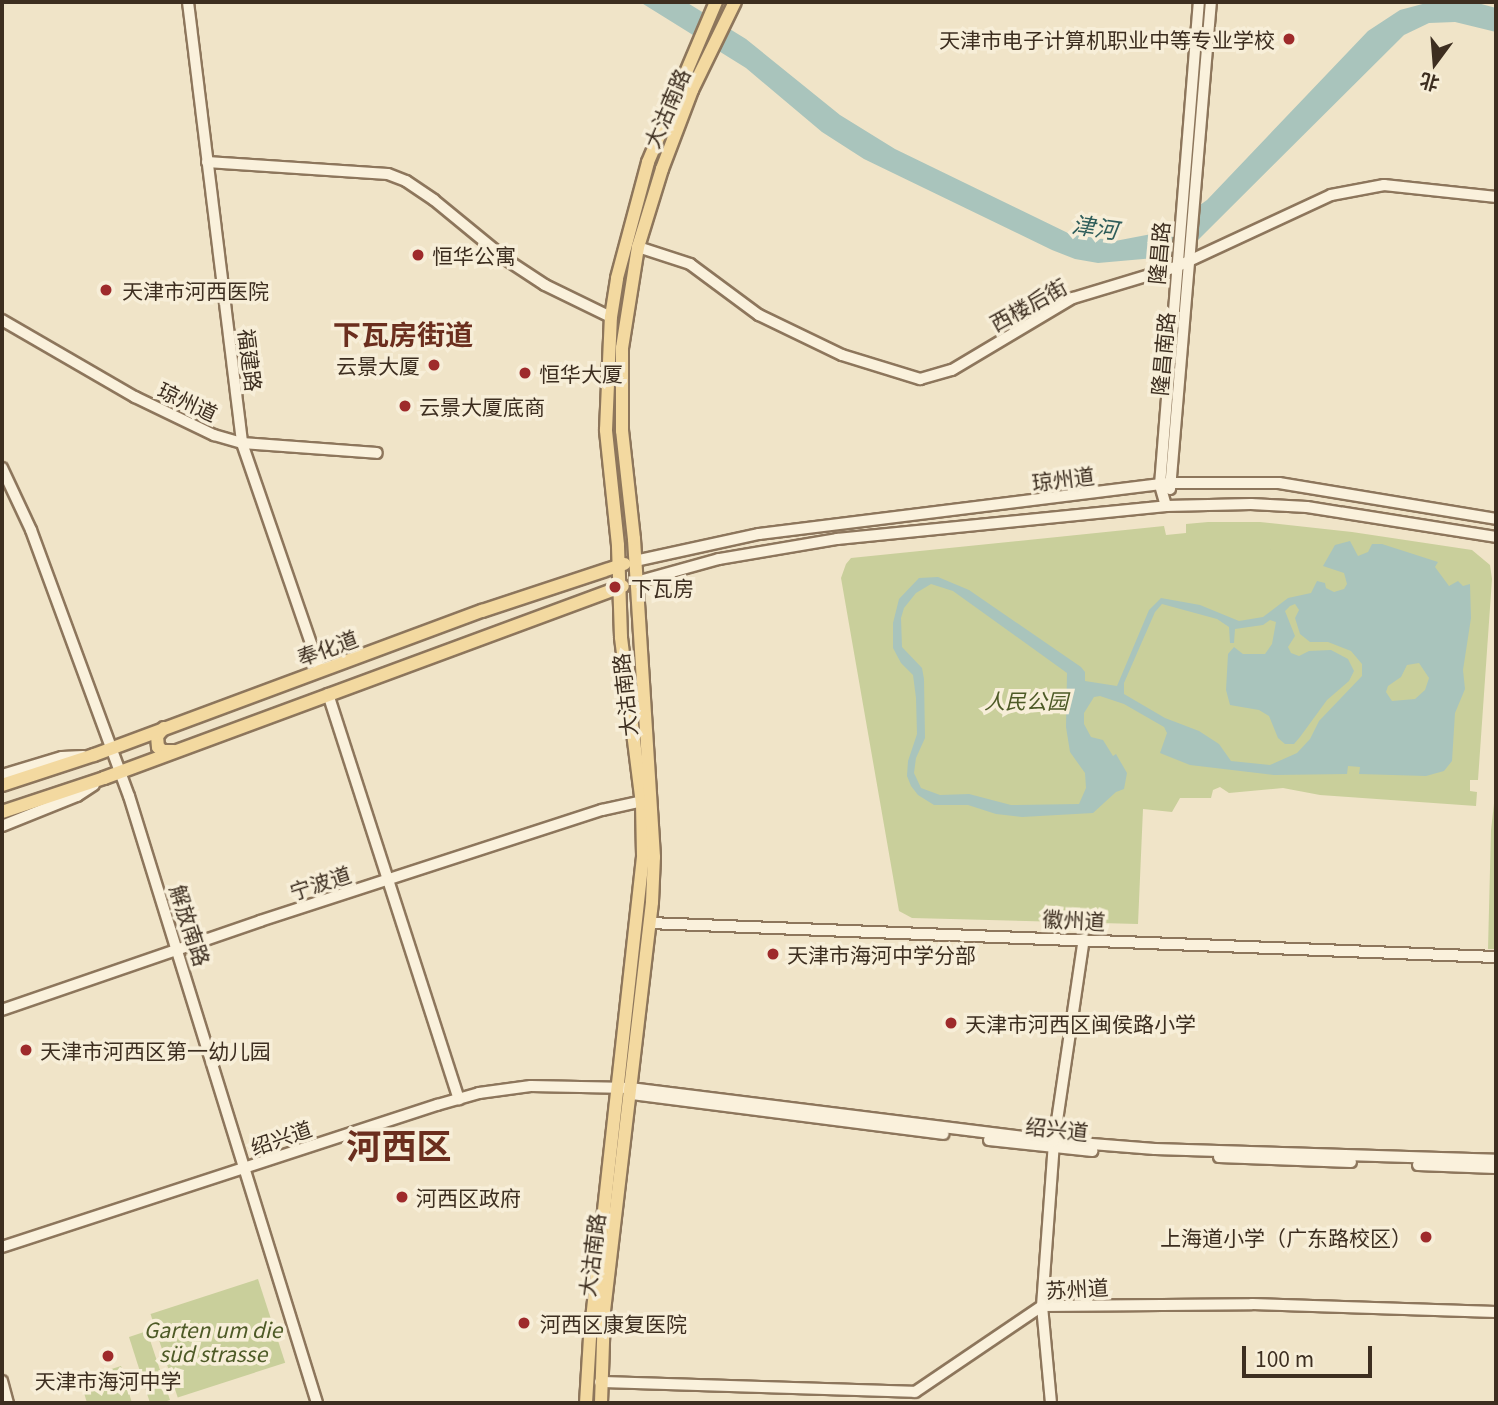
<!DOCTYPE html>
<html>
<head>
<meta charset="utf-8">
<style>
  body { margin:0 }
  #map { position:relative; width:1498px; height:1405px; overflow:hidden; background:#f0e4c8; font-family:Georgia,"Noto Sans SC",serif }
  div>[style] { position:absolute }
  .green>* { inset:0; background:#c9cf9b; transform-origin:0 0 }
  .water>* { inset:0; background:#a9c4bc }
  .roads { filter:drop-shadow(2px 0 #8d765c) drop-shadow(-2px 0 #8d765c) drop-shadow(0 2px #8d765c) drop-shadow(0 -2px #8d765c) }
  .tertiary>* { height:10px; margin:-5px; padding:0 5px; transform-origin:5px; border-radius:5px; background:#faf1dc }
  .secondary>* { height:10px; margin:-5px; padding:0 5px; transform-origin:5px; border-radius:5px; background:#faf1dc }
  .primary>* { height:12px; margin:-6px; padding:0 6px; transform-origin:6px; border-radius:6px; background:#f3d9a0 }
  .dots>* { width:19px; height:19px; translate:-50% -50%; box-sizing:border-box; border:4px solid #f7eed8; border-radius:50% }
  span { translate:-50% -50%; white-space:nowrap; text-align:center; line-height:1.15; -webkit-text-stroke:7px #f7eed8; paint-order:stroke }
  .poi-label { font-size:21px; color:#3d2e20 }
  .right { translate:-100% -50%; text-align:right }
  .left { translate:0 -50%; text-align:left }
  .street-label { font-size:21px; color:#3d2e20 }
  .park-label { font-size:21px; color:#4d5a26; font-style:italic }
  .water-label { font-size:23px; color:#2f5d5a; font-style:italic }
  .district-label { font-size:28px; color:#6b2e1e; font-weight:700 }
  .town-label { font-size:35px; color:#6b2e1e; font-weight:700 }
  .frame { position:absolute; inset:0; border:4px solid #3d2e20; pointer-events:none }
  .north { position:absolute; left:1400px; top:28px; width:70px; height:70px; -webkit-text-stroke:5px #f7eed8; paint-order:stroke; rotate:196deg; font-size:19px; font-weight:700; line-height:28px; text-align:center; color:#3d2e20 }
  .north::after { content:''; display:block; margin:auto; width:24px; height:32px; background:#3d2e20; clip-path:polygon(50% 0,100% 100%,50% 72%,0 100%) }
  .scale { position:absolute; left:1242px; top:1346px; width:130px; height:32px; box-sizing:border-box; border:4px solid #3d2e20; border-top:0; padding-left:9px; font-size:21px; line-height:24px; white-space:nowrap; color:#3d2e20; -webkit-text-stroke:5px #f7eed8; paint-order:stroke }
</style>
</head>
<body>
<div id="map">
  <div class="green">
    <i style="clip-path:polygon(1208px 522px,1260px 522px,1352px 532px,1472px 550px,1490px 565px,1492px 579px,1478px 780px,1470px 780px,1470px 791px,1477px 792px,1476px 806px,1320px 795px,1283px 788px,1229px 793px,1220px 787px,1213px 790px,1211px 798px,1180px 798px,1172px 812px,1143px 809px,1138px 924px,912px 918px,899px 911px,841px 578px,846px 564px,851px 558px,1164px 526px,1166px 535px,1186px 533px,1186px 524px)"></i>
    <i style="clip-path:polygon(1496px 786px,1496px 949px,1488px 949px,1491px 830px)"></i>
    <i style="left:258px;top:1279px;width:88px;height:113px;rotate:72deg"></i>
    <i style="clip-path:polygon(147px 1331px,170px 1400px,161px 1403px,150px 1403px,129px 1337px)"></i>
    <i style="clip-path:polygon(121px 1366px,132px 1403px,87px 1403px,80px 1379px)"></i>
  </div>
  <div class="water">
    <i style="clip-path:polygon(640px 2px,686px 2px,746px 39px,840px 115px,895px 149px,1070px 234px,1115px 241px,1162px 232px,1207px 200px,1368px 31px,1400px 10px,1430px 2px,1474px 2px,1496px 8px,1496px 32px,1455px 22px,1429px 23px,1404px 35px,1197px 241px,1166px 257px,1098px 263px,1075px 259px,1052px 250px,864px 159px,822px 132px,746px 68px)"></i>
    <i style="clip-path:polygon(evenodd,1350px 541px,1358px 556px,1368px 552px,1372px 544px,1382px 544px,1438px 562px,1435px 567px,1449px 586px,1458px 581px,1463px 586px,1470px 584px,1471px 618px,1463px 670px,1465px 689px,1455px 713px,1452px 761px,1444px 771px,1426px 776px,1359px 774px,1360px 767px,1348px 766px,1347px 774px,1274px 775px,1190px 765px,1160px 753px,1167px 733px,1164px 727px,1124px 704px,1100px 696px,1094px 697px,1084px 713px,1084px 724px,1091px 737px,1103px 740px,1113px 756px,1116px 754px,1127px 773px,1124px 789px,1116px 792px,1093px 813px,1022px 817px,996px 814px,968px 805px,934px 805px,918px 795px,911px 786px,907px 776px,908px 761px,917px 734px,916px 698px,913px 675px,901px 663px,893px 648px,893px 623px,899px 599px,919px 578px,938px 577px,969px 590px,1081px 667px,1085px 672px,1085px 681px,1117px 686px,1149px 610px,1161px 598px,1200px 605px,1239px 621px,1263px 617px,1288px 598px,1311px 593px,1317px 581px,1325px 583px,1326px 588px,1334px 592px,1344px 589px,1347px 584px,1344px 573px,1323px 566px,1335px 545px,1350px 541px,931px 584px,953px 591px,1067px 673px,1066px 727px,1070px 752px,1085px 773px,1086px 788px,1079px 804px,1011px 805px,969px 794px,940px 795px,921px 788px,914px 773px,916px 758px,925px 738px,924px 679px,922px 668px,902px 647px,901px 618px,904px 608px,916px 593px,931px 584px,1350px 541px,1162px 604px,1217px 619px,1229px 627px,1230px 643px,1234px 643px,1235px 629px,1263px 625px,1270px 620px,1276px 622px,1272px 644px,1265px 654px,1243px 654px,1234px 647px,1228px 654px,1226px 690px,1230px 705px,1259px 710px,1269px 716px,1278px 738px,1285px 744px,1294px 744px,1300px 737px,1327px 700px,1349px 681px,1354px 671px,1348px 659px,1331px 650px,1309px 651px,1299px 656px,1291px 653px,1288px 647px,1295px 636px,1285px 611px,1290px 606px,1295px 604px,1299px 610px,1295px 618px,1300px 634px,1310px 642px,1328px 642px,1351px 651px,1362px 664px,1362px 676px,1319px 721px,1310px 739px,1297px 753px,1270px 765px,1231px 761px,1219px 744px,1199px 731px,1165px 718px,1124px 694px,1124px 683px,1155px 612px,1162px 604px,1350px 541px,1419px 663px,1429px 678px,1425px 690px,1415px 699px,1392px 701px,1386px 692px,1388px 686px,1401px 677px,1407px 665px,1419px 663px)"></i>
  </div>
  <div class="roads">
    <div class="tertiary">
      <i style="left:188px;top:2px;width:444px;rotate:83deg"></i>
      <i style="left:242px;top:443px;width:240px;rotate:71deg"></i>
      <i style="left:207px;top:162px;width:181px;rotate:3.8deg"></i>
      <i style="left:388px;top:174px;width:19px;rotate:21deg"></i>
      <i style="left:406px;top:181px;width:34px;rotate:34deg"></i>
      <i style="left:434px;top:200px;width:94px;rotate:39.4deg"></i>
      <i style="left:507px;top:260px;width:45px;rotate:33.3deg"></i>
      <i style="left:545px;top:285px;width:73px;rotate:25.9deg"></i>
      <i style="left:638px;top:247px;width:55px;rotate:18.1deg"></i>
      <i style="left:690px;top:264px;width:86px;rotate:36.5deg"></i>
      <i style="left:759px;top:315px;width:92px;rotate:25.7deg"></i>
      <i style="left:842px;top:355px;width:82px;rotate:17.1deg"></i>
      <i style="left:920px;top:379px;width:33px;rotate:-16deg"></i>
      <i style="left:952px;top:370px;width:141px;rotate:-30.8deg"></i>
      <i style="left:1073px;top:298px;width:108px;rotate:-16.8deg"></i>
      <i style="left:1176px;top:267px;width:171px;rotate:-24.9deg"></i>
      <i style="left:1331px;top:195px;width:54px;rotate:-10.7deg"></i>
      <i style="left:1384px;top:185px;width:113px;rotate:6.1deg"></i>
      <i style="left:2px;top:320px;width:154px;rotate:30.1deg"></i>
      <i style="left:135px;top:397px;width:88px;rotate:25.7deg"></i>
      <i style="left:214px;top:435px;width:29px;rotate:16deg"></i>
      <i style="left:242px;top:443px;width:135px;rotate:4.2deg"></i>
      <i style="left:328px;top:694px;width:426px;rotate:72.1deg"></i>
      <i style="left:2px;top:775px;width:63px;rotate:-16.7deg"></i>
      <i style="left:62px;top:757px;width:21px;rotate:-3deg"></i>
      <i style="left:2px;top:826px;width:81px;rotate:-21.8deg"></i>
      <i style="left:77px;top:796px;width:20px;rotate:-33deg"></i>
      <i style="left:649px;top:923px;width:848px;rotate:2.3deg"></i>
      <i style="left:2px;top:1010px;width:273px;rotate:-19deg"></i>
      <i style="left:260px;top:921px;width:360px;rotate:-18deg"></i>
      <i style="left:602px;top:810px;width:47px;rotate:-12.3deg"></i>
      <i style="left:631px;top:1094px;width:315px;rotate:7.3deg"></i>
      <i style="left:989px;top:1140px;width:104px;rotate:6.1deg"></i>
      <i style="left:1219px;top:1157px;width:132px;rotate:2.2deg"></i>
      <i style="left:1418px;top:1165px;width:78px;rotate:2.2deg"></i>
      <i style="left:2px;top:1247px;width:458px;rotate:-18.1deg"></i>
      <i style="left:437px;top:1105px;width:44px;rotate:-15.9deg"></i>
      <i style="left:479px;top:1093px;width:52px;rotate:-7.7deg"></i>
      <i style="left:531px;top:1086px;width:99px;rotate:1.2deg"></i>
      <i style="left:630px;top:1088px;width:427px;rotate:7.1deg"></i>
      <i style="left:1054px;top:1141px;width:101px;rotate:4.5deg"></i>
      <i style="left:1155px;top:1149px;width:341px;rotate:1.8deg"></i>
      <i style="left:2px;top:1381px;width:23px;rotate:75deg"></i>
      <i style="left:600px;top:1382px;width:315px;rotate:1.8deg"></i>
      <i style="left:915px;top:1392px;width:153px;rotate:-34.1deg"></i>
      <i style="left:1042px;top:1306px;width:210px;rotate:-0.5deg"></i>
      <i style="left:1252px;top:1304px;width:244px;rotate:1.9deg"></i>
      <i style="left:1051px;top:1403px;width:97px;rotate:-95.3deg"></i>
      <i style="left:1042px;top:1306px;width:165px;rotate:-85.8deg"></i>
      <i style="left:1054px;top:1141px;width:204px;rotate:-81.6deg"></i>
    </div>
    <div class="secondary">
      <i style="left:2px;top:468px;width:68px;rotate:64.9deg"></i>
      <i style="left:31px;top:530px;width:283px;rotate:69.8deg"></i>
      <i style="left:129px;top:796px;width:635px;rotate:72.79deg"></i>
      <i style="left:1170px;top:489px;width:489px;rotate:-85.2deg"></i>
      <i style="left:1166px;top:506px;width:22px;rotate:-106deg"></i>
      <i style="left:1160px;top:485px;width:485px;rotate:-85.4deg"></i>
      <i style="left:635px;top:561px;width:127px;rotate:-12.3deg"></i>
      <i style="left:759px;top:534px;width:415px;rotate:-7.1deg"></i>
      <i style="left:1171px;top:483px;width:108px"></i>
      <i style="left:1279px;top:483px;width:220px;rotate:9.4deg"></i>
      <i style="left:636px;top:582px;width:86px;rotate:-15.5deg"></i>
      <i style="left:719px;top:559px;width:120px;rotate:-9.6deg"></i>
      <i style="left:837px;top:539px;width:331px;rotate:-5.7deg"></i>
      <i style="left:1166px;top:506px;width:85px;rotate:-1.3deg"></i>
      <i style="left:1251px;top:504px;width:56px;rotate:3.1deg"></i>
      <i style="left:1307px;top:507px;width:191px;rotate:9deg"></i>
    </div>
    <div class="primary">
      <i style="left:164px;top:728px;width:11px;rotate:131deg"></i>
      <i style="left:157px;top:736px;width:11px;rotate:85deg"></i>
      <i style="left:158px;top:747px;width:6px;rotate:39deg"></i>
      <i style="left:163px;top:751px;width:11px"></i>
      <i style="left:2px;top:785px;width:97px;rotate:-18.1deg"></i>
      <i style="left:94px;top:755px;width:414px;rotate:-20.4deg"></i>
      <i style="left:482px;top:611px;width:150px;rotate:-18.3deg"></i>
      <i style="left:2px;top:812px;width:108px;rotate:-18.4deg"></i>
      <i style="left:104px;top:778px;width:553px;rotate:-20.3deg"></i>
      <i style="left:586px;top:1403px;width:66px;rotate:-86.5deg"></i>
      <i style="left:590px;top:1337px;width:485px;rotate:-83.7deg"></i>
      <i style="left:643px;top:855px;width:51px;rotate:-91.1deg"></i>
      <i style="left:642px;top:804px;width:168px;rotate:-97.2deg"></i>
      <i style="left:621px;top:637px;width:92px;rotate:-91.9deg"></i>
      <i style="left:618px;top:545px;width:116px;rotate:-96deg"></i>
      <i style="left:606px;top:430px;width:113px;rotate:-87.5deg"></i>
      <i style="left:611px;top:317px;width:39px;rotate:-81deg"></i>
      <i style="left:617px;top:278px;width:120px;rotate:-75deg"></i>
      <i style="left:648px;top:162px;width:174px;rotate:-67deg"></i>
      <i style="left:601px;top:1403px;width:92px;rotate:-88.1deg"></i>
      <i style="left:604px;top:1311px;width:412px;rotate:-83.3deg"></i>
      <i style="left:652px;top:902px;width:45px;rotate:-87.5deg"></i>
      <i style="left:654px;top:857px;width:319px;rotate:-93.6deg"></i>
      <i style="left:634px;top:539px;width:109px;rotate:-96.3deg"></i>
      <i style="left:622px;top:431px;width:83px;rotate:-90deg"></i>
      <i style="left:622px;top:348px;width:102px;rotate:-81deg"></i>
      <i style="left:638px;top:247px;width:82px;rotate:-72.9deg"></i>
      <i style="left:662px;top:169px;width:85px;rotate:-69.2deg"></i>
      <i style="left:692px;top:90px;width:98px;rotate:-64deg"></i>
    </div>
  </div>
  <div class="dots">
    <i style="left:1289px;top:39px;background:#9e2a2b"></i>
    <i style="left:418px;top:255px;background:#9e2a2b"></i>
    <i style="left:106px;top:290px;background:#9e2a2b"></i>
    <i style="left:434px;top:365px;background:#9e2a2b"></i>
    <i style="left:525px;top:373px;background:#9e2a2b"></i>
    <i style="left:405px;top:406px;background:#9e2a2b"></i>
    <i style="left:615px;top:587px;background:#9e2a2b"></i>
    <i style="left:773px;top:954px;background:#9e2a2b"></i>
    <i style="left:951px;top:1023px;background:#9e2a2b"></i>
    <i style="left:26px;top:1050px;background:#9e2a2b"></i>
    <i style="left:402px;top:1197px;background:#9e2a2b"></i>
    <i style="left:1426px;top:1237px;background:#9e2a2b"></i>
    <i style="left:524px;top:1323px;background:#9e2a2b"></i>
    <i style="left:108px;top:1356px;background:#9e2a2b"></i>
  </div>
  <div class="poi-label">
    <span class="right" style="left:1275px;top:39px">天津市电子计算机职业中等专业学校</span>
    <span class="left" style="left:432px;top:255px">恒华公寓</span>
    <span class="left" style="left:122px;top:290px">天津市河西医院</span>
    <span class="right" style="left:420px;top:365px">云景大厦</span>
    <span class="left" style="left:539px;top:373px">恒华大厦</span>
    <span class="left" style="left:419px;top:406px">云景大厦底商</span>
    <span class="left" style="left:631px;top:587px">下瓦房</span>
    <span class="left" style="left:787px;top:954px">天津市海河中学分部</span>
    <span class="left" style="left:965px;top:1023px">天津市河西区闽侯路小学</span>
    <span class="left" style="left:40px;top:1050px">天津市河西区第一幼儿园</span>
    <span class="left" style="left:416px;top:1197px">河西区政府</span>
    <span class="right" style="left:1412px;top:1237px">上海道小学（广东路校区）</span>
    <span class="left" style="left:540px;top:1323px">河西区康复医院</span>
    <span style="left:108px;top:1380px">天津市海河中学</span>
  </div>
  <div class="street-label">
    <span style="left:666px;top:108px;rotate:-67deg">大沽南路</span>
    <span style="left:1158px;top:253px;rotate:-85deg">隆昌路</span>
    <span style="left:1028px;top:304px;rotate:-29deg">西楼后街</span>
    <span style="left:1162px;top:354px;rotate:-85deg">隆昌南路</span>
    <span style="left:251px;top:360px;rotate:83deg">福建路</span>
    <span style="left:188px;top:401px;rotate:25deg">琼州道</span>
    <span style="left:1063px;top:478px;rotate:-7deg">琼州道</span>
    <span style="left:327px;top:647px;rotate:-20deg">奉化道</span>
    <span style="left:624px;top:695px;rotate:-96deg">大沽南路</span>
    <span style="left:320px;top:882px;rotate:-18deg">宁波道</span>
    <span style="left:1074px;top:919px;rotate:3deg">徽州道</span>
    <span style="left:191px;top:925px;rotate:72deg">解放南路</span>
    <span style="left:1057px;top:1128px;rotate:6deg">绍兴道</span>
    <span style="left:281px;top:1137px;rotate:-19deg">绍兴道</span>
    <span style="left:591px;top:1255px;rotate:-83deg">大沽南路</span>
    <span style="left:1077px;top:1288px;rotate:-3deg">苏州道</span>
  </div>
  <div class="park-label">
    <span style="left:1026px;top:700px">人民公园</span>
    <span style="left:213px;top:1341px">Garten um die<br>süd strasse</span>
  </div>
  <div class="water-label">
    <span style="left:1095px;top:226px;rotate:8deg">津河</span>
  </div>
  <div class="district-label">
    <span style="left:403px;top:333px">下瓦房街道</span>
  </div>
  <div class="town-label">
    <span style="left:399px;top:1144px">河西区</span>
  </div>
  <div class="frame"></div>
  <div class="north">北</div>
  <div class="scale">100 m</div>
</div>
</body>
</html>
